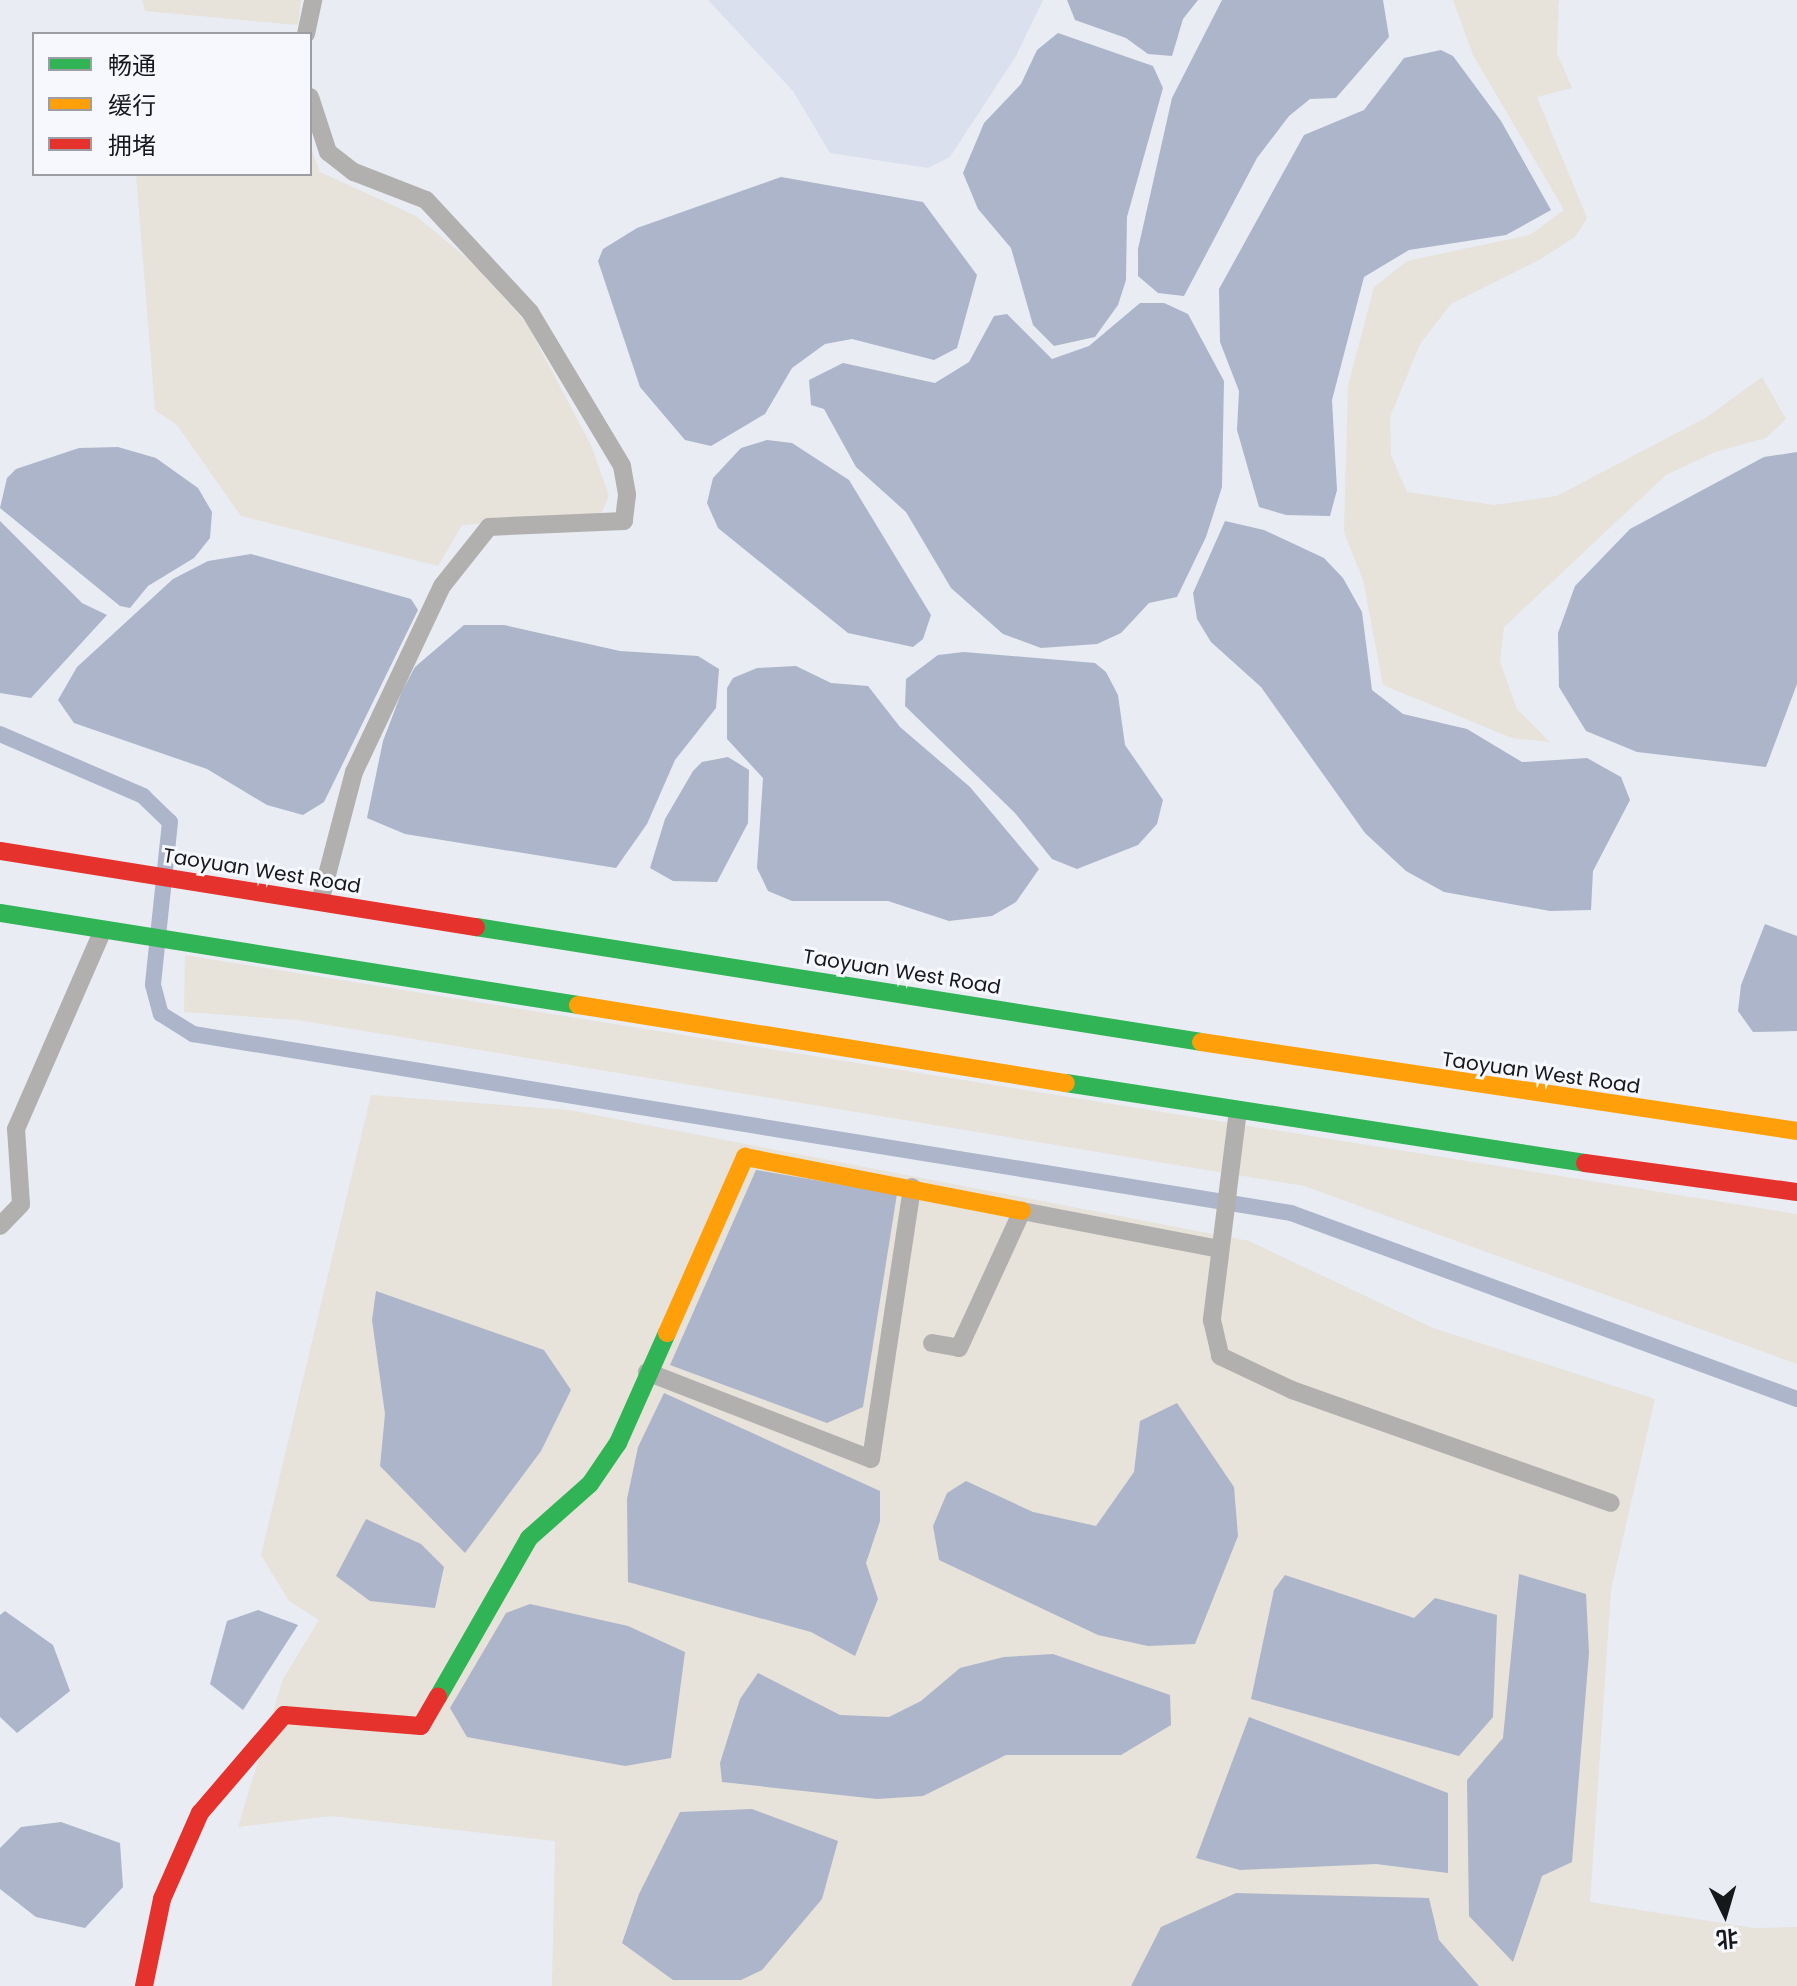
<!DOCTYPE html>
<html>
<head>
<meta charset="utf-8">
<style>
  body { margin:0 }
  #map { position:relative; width:1797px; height:1986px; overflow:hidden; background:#e9ecf3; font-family:Poppins,"Noto Sans SC",sans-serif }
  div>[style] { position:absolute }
  .built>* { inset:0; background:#dbe0ee }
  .green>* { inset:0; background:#e7e2da }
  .water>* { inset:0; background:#acb5ca }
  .canal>* { height:16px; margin:-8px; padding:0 8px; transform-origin:8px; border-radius:8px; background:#acb5ca }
  .street>* { height:18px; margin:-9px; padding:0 9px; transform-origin:9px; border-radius:9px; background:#b1b0ae }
  .fast>* { height:18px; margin:-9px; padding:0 9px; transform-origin:9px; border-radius:9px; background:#30b455 }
  .slow>* { height:18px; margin:-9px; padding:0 9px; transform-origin:9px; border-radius:9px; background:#ff9f0a }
  .jam>* { height:18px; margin:-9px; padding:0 9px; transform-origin:9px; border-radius:9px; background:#e5322d }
  span { translate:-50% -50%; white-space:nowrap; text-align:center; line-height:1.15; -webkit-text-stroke:6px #f6f8fd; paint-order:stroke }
  .street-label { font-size:20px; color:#16181c }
  .legend { position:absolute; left:32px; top:32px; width:280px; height:144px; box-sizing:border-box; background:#f6f8fd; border:2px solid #9c9ea3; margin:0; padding:10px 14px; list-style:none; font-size:24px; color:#16181c }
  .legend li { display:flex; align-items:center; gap:16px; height:40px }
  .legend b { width:40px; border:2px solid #9c9ea3 }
  .north { position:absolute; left:1685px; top:1874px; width:80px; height:80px; -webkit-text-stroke:6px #f6f8fd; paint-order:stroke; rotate:175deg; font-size:22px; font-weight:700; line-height:32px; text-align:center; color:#16181c }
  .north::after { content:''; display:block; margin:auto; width:28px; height:36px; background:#16181c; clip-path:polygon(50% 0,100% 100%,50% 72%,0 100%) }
</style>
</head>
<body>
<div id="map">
  <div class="built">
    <i style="clip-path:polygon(708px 0,1043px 0,1016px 56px,950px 157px,928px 168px,830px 153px,793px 91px)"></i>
  </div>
  <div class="green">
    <i style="clip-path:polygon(142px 0,301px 0,298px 25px,145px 11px)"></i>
    <i style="clip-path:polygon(1453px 0,1559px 0,1557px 53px,1572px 88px,1537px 97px,1587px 218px,1575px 237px,1539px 260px,1451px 304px,1420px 344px,1390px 417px,1391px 455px,1407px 492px,1494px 505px,1557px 496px,1707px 417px,1762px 377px,1786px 419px,1766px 438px,1715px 452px,1666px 475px,1504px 627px,1500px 662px,1517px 709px,1550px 742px,1512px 738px,1383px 685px,1363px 580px,1344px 532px,1348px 386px,1374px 287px,1407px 261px,1530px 235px,1564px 210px,1473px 55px)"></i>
    <i style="clip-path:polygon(310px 145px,320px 172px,416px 216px,475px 265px,527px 324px,591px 445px,609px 496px,601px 514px,462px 525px,438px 566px,241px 516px,177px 425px,155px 410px,136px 174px,310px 174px)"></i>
    <i style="clip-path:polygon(185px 955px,1797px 1214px,1797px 1364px,1304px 1186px,298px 1020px,184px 1012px)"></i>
    <i style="clip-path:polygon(371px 1095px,569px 1110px,1249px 1241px,1433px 1328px,1655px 1399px,1611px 1590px,1590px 1902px,1753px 1928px,1797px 1927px,1797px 1986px,552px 1986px,555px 1841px,331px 1816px,238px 1827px,283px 1679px,319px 1620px,289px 1601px,261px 1555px)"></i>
  </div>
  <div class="water">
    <i style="clip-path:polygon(1067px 0,1198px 0,1183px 19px,1172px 56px,1148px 54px,1126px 38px,1075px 20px)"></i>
    <i style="clip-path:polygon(1222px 0,1383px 0,1389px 37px,1336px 98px,1310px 99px,1289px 116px,1257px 158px,1184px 296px,1158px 293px,1138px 276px,1138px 249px,1172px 98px)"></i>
    <i style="clip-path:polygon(1058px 33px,1153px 66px,1163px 88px,1127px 217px,1126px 280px,1118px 305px,1095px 337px,1054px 346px,1033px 325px,1011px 248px,978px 209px,963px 173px,984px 123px,1021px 84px,1037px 50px)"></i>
    <i style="clip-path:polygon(1441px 50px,1453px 56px,1501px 121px,1551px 210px,1506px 235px,1409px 250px,1364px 277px,1332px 400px,1337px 490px,1330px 516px,1286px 515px,1259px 507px,1237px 430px,1239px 391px,1220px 342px,1219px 289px,1304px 135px,1364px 110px,1404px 58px)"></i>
    <i style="clip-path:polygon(781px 177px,923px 202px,977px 275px,957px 348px,934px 360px,852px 339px,825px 344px,792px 368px,765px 414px,711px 446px,685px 440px,640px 387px,598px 261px,603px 249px,637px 228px)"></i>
    <i style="clip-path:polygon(1140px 303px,1164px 303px,1188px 314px,1224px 381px,1222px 487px,1206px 537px,1177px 597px,1149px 603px,1121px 633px,1097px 644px,1041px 648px,1003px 634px,951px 588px,906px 512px,856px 467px,824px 409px,811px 405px,809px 380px,843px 363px,935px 383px,969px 362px,994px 316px,1007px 314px,1052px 359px,1089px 346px)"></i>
    <i style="clip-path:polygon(767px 440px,792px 443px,849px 480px,931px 615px,923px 639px,913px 647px,848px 633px,718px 528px,707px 503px,713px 478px,741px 448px)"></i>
    <i style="clip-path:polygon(118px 447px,156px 458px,198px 488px,212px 512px,210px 538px,194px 558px,148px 586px,130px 608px,120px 606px,0 508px,7px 478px,16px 469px,79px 448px)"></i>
    <i style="clip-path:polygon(1797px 452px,1797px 684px,1766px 767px,1637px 752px,1586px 731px,1559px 687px,1558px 633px,1575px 586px,1630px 529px,1764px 457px)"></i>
    <i style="clip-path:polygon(0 521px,82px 603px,107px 615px,31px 698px,0 693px)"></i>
    <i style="clip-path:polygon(1225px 521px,1264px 530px,1324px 558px,1343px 578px,1362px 612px,1372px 690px,1403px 714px,1467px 729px,1522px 762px,1587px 758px,1621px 777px,1630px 800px,1593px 871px,1591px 910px,1550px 911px,1444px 892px,1406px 871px,1365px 833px,1261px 687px,1211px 642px,1197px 619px,1193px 593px)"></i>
    <i style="clip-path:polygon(251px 554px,411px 599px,418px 610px,324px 802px,303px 815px,267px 805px,207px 769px,74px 723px,58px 700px,77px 667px,173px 579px,208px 561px)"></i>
    <i style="clip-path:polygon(464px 625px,504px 625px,620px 651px,698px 656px,719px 669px,716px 708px,675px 760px,647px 824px,616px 868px,405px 834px,367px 818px,383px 741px,402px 691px,415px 667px)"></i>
    <i style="clip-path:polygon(964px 652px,1095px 663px,1106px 672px,1118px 695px,1125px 745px,1163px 800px,1157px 824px,1138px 845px,1077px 869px,1052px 859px,1015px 813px,905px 706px,906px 679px,938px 655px)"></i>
    <i style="clip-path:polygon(796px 666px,831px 683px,868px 686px,900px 727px,970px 787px,1039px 869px,1016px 902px,992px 916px,949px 921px,888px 901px,792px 901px,768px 891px,757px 868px,763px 778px,727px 739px,727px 688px,733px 678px,757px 668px)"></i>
    <i style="clip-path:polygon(728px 757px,749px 770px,748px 823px,717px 882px,673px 881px,650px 868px,665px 819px,693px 771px,702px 762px)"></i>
    <i style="clip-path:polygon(1765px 924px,1797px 936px,1797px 1031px,1753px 1032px,1738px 1011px,1741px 985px)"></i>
    <i style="clip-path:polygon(756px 1170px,897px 1194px,863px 1407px,827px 1423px,670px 1365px)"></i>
    <i style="clip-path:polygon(376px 1291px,544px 1350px,571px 1390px,541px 1451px,465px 1553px,380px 1466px,385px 1414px,372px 1320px)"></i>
    <i style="clip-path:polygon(664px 1393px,880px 1491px,880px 1521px,866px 1563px,878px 1599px,855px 1656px,811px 1632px,628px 1582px,627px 1499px,638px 1447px)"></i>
    <i style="clip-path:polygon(1177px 1403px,1234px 1487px,1238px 1536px,1195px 1644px,1148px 1646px,1098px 1635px,939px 1560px,933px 1526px,947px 1493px,966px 1481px,1033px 1512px,1096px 1526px,1134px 1472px,1140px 1421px)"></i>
    <i style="clip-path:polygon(366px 1519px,421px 1544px,444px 1567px,435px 1608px,370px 1601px,336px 1576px)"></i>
    <i style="clip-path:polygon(1519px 1574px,1586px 1594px,1589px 1653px,1572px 1862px,1542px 1876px,1513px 1962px,1469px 1916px,1467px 1780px,1503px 1738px)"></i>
    <i style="clip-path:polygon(1285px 1575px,1414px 1618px,1435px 1598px,1497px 1615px,1493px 1717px,1459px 1756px,1251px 1699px,1274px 1590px)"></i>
    <i style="clip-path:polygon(530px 1604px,628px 1626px,685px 1652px,671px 1758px,625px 1766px,467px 1737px,450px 1708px,506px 1613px)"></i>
    <i style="clip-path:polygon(258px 1610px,298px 1625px,243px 1710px,210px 1684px,227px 1621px)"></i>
    <i style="clip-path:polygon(5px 1611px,53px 1645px,70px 1691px,17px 1733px,0 1717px,0 1615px)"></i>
    <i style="clip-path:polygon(1053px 1654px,1170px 1695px,1171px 1725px,1121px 1755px,1006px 1755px,923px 1796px,877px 1799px,722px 1782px,720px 1763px,740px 1699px,758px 1673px,840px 1715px,889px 1717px,921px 1701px,960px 1668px,1004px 1657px)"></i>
    <i style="clip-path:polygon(1249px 1717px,1448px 1793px,1448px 1873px,1376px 1864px,1240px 1870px,1196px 1858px)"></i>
    <i style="clip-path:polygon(752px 1809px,838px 1841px,822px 1899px,762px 1970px,741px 1980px,673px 1980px,622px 1943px,639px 1894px,680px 1812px)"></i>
    <i style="clip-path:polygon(61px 1822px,120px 1843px,123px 1887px,85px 1928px,36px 1917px,0 1889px,0 1848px,21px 1827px)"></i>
    <i style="clip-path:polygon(1236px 1893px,1429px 1898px,1439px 1940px,1479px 1986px,1131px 1986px,1161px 1927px)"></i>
  </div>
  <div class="canal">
    <i style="left:0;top:734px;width:156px;rotate:23.4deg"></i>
    <i style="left:143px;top:796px;width:37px;rotate:44deg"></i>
    <i style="left:170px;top:822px;width:164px;rotate:96deg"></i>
    <i style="left:153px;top:985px;width:30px;rotate:75deg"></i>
    <i style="left:161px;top:1014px;width:38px;rotate:32deg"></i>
    <i style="left:193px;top:1034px;width:1112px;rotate:9.26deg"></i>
    <i style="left:1291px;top:1213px;width:539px;rotate:20.18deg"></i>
  </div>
  <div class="street">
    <i style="left:306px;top:34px;width:35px;rotate:-78deg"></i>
    <i style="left:310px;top:97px;width:58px;rotate:71.9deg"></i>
    <i style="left:328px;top:152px;width:33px;rotate:38deg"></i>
    <i style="left:354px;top:172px;width:77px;rotate:21.3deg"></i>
    <i style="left:426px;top:200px;width:153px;rotate:47.1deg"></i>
    <i style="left:530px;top:312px;width:179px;rotate:59.1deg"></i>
    <i style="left:622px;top:466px;width:29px;rotate:80deg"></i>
    <i style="left:627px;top:495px;width:26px;rotate:97deg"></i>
    <i style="left:624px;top:521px;width:135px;rotate:177.5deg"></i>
    <i style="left:489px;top:527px;width:75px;rotate:128.5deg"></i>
    <i style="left:442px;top:586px;width:206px;rotate:115.3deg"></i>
    <i style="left:354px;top:772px;width:134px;rotate:104.7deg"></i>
    <i style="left:1238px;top:1110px;width:212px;rotate:97.1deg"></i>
    <i style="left:1212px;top:1320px;width:37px;rotate:77deg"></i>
    <i style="left:1220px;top:1356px;width:80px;rotate:25.3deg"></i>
    <i style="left:1292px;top:1390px;width:338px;rotate:19.5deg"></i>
    <i style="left:0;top:1226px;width:30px;rotate:-46deg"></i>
    <i style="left:21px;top:1204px;width:75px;rotate:-93.8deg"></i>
    <i style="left:16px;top:1129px;width:217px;rotate:-66.4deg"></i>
    <i style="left:932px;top:1343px;width:27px;rotate:10deg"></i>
    <i style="left:959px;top:1348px;width:151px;rotate:-65.3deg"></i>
    <i style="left:1022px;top:1211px;width:201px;rotate:10.9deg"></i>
    <i style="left:647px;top:1372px;width:240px;rotate:21.2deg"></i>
    <i style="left:871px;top:1459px;width:275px;rotate:-81.4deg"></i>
  </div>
  <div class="fast">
    <i style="left:0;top:913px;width:585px;rotate:9.04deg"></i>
    <i style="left:476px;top:927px;width:734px;rotate:9.01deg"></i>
    <i style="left:1066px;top:1083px;width:525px;rotate:8.76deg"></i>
    <i style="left:438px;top:1697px;width:183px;rotate:-60.2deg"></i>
    <i style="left:529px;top:1538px;width:81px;rotate:-41.5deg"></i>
    <i style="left:590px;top:1484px;width:50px;rotate:-55.7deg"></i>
    <i style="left:618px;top:1443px;width:120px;rotate:-66deg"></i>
  </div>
  <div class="slow">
    <i style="left:578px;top:1005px;width:494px;rotate:9.1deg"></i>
    <i style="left:1201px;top:1042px;width:603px;rotate:8.49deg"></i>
    <i style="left:667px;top:1333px;width:193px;rotate:-66.1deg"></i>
    <i style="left:745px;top:1157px;width:282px;rotate:11deg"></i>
  </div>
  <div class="jam">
    <i style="left:0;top:851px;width:482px;rotate:9.1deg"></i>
    <i style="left:1585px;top:1163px;width:214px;rotate:7.8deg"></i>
    <i style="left:144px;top:1986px;width:89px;rotate:-78.3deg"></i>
    <i style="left:162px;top:1899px;width:94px;rotate:-66.2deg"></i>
    <i style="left:200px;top:1813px;width:129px;rotate:-49.4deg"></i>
    <i style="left:284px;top:1715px;width:137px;rotate:4.6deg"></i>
    <i style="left:421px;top:1726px;width:34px;rotate:-60deg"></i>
  </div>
  <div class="street-label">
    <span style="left:262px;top:871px;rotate:9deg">Taoyuan West Road</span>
    <span style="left:902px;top:972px;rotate:9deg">Taoyuan West Road</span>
    <span style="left:1541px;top:1073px;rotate:8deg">Taoyuan West Road</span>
  </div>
  <ul class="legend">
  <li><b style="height:10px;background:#30b455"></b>畅通</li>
  <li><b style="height:10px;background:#ff9f0a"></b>缓行</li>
  <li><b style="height:10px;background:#e5322d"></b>拥堵</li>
  </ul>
  <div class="north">北</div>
</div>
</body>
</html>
